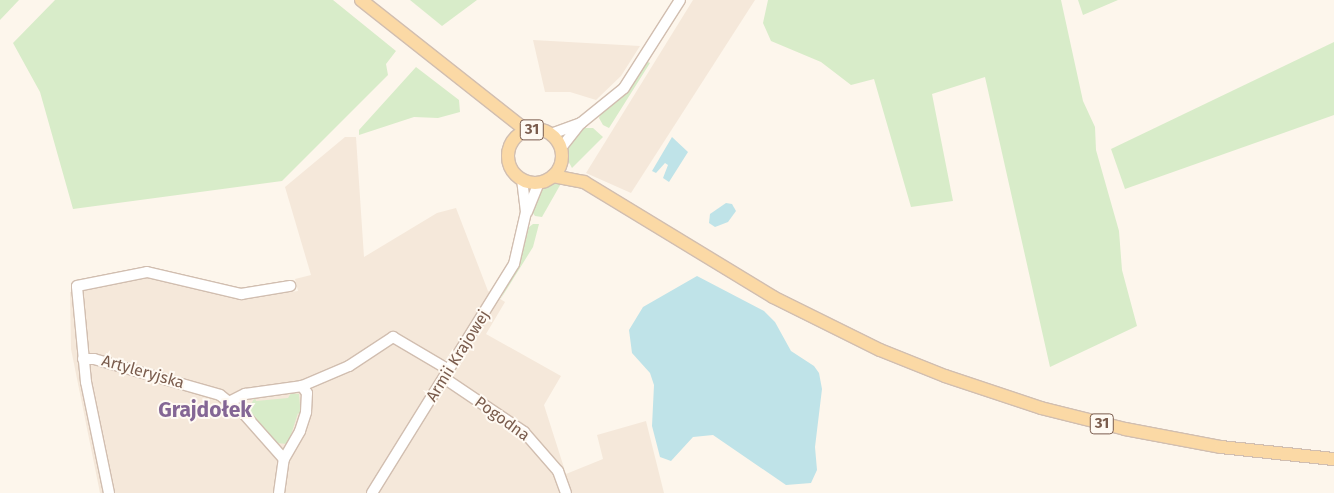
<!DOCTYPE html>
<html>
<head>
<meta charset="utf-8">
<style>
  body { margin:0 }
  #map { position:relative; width:1334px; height:493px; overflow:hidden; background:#fdf6ec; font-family:"Fira Sans",sans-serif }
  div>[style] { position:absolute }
  .residential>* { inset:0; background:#f5e8da }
  .green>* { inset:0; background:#d8ecc9 }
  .water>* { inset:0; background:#bfe3e8 }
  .roads { filter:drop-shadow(1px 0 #d1beb0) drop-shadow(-1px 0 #d1beb0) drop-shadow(0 1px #d1beb0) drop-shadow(0 -1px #d1beb0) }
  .minor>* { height:10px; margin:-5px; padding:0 5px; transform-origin:5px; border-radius:5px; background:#fff }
  .major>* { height:12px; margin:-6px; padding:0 6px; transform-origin:6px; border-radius:6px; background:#fbd9a5 }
  .major>.ring { margin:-6px; padding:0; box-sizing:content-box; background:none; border:12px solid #fbd9a5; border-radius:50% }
  span { translate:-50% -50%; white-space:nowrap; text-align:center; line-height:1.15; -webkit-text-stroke:4px #fffaf3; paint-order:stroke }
  .shield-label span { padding:1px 4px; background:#fffaf3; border:1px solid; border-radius:4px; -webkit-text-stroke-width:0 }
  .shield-label { font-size:15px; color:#7a5c4d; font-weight:700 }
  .street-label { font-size:16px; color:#7a5c4d }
  .district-label { font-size:21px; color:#846695; font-weight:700 }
</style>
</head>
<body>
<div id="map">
  <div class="residential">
    <i style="clip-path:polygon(693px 0,755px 0,631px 193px,586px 173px)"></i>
    <i style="clip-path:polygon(533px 40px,640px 46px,621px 76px,596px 100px,570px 92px,545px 92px)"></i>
    <i style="clip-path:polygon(345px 137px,356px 137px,364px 257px,437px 213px,456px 208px,488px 291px,505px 302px,486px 334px,561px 376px,544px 405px,566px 474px,603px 459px,597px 435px,646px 421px,664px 493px,100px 493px,71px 349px,70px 292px,148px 277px,242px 299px,298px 291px,295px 279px,311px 275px,285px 187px)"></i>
  </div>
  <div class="green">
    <i style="clip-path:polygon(0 0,19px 0,0 20px)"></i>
    <i style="clip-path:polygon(55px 0,333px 0,396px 51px,386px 64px,388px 75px,282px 181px,73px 209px,40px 92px,13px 43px)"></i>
    <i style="clip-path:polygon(410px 0,477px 0,442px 26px)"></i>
    <i style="clip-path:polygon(768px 0,1061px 0,1083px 101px,1095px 127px,1096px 150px,1119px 231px,1122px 270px,1137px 326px,1050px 367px,985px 77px,932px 94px,953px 201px,911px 207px,874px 79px,851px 85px,821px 62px,771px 41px,763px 23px)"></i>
    <i style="clip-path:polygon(1078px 0,1118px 0,1083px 15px)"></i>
    <i style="clip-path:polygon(1334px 42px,1334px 115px,1125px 189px,1111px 149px)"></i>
    <i style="clip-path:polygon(646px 61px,650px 63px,609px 128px,603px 125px,599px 118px,601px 112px,626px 91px)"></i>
    <i style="clip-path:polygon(416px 67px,459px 100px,460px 112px,438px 118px,414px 117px,359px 135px,359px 130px)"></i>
    <i style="clip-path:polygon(583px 128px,593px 128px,603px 137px,572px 168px,566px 157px,566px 147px)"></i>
    <i style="clip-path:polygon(554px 180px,563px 180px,542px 217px,535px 216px,532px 212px,541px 188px)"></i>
    <i style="clip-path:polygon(533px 224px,539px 224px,533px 247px,500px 300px,521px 258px,529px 227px)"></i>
    <i style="clip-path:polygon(291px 393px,299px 394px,301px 417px,298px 413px,288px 444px,276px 443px,249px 413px,249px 408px,255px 397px,256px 401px,288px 398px)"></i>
  </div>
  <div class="water">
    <i style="clip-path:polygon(672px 137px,688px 152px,669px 182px,663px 178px,668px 165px,665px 163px,656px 173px,652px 171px)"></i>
    <i style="clip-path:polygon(726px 203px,732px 204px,736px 211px,728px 222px,715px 227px,709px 223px,710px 214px)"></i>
    <i style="clip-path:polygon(697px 276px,764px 311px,775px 322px,791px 351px,814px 366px,819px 373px,822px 389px,815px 447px,817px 470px,811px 483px,786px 485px,713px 435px,693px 437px,671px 461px,660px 457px,652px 426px,654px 385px,650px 373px,632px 353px,629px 330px,643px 307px)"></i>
  </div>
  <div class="roads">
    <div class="minor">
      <i style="left:551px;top:134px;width:32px;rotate:-20deg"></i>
      <i style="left:581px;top:123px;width:55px;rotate:-39.1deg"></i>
      <i style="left:624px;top:88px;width:104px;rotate:-57.5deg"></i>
      <i style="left:561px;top:148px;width:31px;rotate:-52deg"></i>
      <i style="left:527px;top:212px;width:31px;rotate:-68deg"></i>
      <i style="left:83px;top:359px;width:11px"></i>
      <i style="left:94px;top:359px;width:131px;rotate:15.9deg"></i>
      <i style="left:220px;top:395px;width:31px;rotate:38deg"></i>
      <i style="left:244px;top:414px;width:60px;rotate:48.4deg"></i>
      <i style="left:444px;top:378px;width:97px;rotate:34deg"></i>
      <i style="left:524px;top:432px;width:52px;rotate:48.9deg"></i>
      <i style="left:558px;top:471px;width:23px;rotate:70deg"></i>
      <i style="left:231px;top:401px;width:16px;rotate:-27deg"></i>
      <i style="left:245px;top:394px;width:58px;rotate:-8deg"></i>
      <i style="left:302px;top:386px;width:51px;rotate:-23.1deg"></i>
      <i style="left:349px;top:366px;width:53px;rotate:-33.4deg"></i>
      <i style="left:393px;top:337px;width:65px;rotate:30.5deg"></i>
      <i style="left:109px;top:493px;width:113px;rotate:-101.7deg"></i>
      <i style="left:86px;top:382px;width:96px;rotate:-95.4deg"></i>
      <i style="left:77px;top:286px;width:71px;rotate:-11.3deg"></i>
      <i style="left:147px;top:272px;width:97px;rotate:13.2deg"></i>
      <i style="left:241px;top:294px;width:50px;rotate:-9.3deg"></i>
      <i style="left:279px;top:493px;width:34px;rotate:-82deg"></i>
      <i style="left:284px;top:459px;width:32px;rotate:-60deg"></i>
      <i style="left:300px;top:431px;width:20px;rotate:-72deg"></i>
      <i style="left:306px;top:412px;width:19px;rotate:-87deg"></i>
      <i style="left:307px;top:393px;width:9px;rotate:-126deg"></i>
      <i style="left:372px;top:493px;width:269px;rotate:-58.2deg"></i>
      <i style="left:514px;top:264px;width:53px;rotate:-77deg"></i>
      <i style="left:526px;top:212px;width:32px;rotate:-97deg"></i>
    </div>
    <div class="major">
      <i style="left:361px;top:0;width:211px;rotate:38.3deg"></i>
      <i class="ring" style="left:508px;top:129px;width:42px;height:42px"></i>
      <i style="left:553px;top:176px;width:32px;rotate:11deg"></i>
      <i style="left:584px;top:182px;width:221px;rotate:31.3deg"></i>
      <i style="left:773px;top:297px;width:119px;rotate:26.4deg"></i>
      <i style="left:880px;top:350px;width:70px;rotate:21.8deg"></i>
      <i style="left:945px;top:376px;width:101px;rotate:18.4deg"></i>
      <i style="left:1041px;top:408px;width:87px;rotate:14deg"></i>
      <i style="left:1125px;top:429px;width:98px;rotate:10.6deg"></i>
      <i style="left:1221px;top:447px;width:114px;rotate:6.1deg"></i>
    </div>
  </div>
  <div class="shield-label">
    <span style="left:532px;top:130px">31</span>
    <span style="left:1102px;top:424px">31</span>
  </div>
  <div class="street-label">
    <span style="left:458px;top:356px;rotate:-58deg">Armii Krajowej</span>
    <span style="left:143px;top:372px;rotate:16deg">Artyleryjska</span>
    <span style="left:502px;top:419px;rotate:36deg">Pogodna</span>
  </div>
  <div class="district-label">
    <span style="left:205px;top:410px">Grajdołek</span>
  </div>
</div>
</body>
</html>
